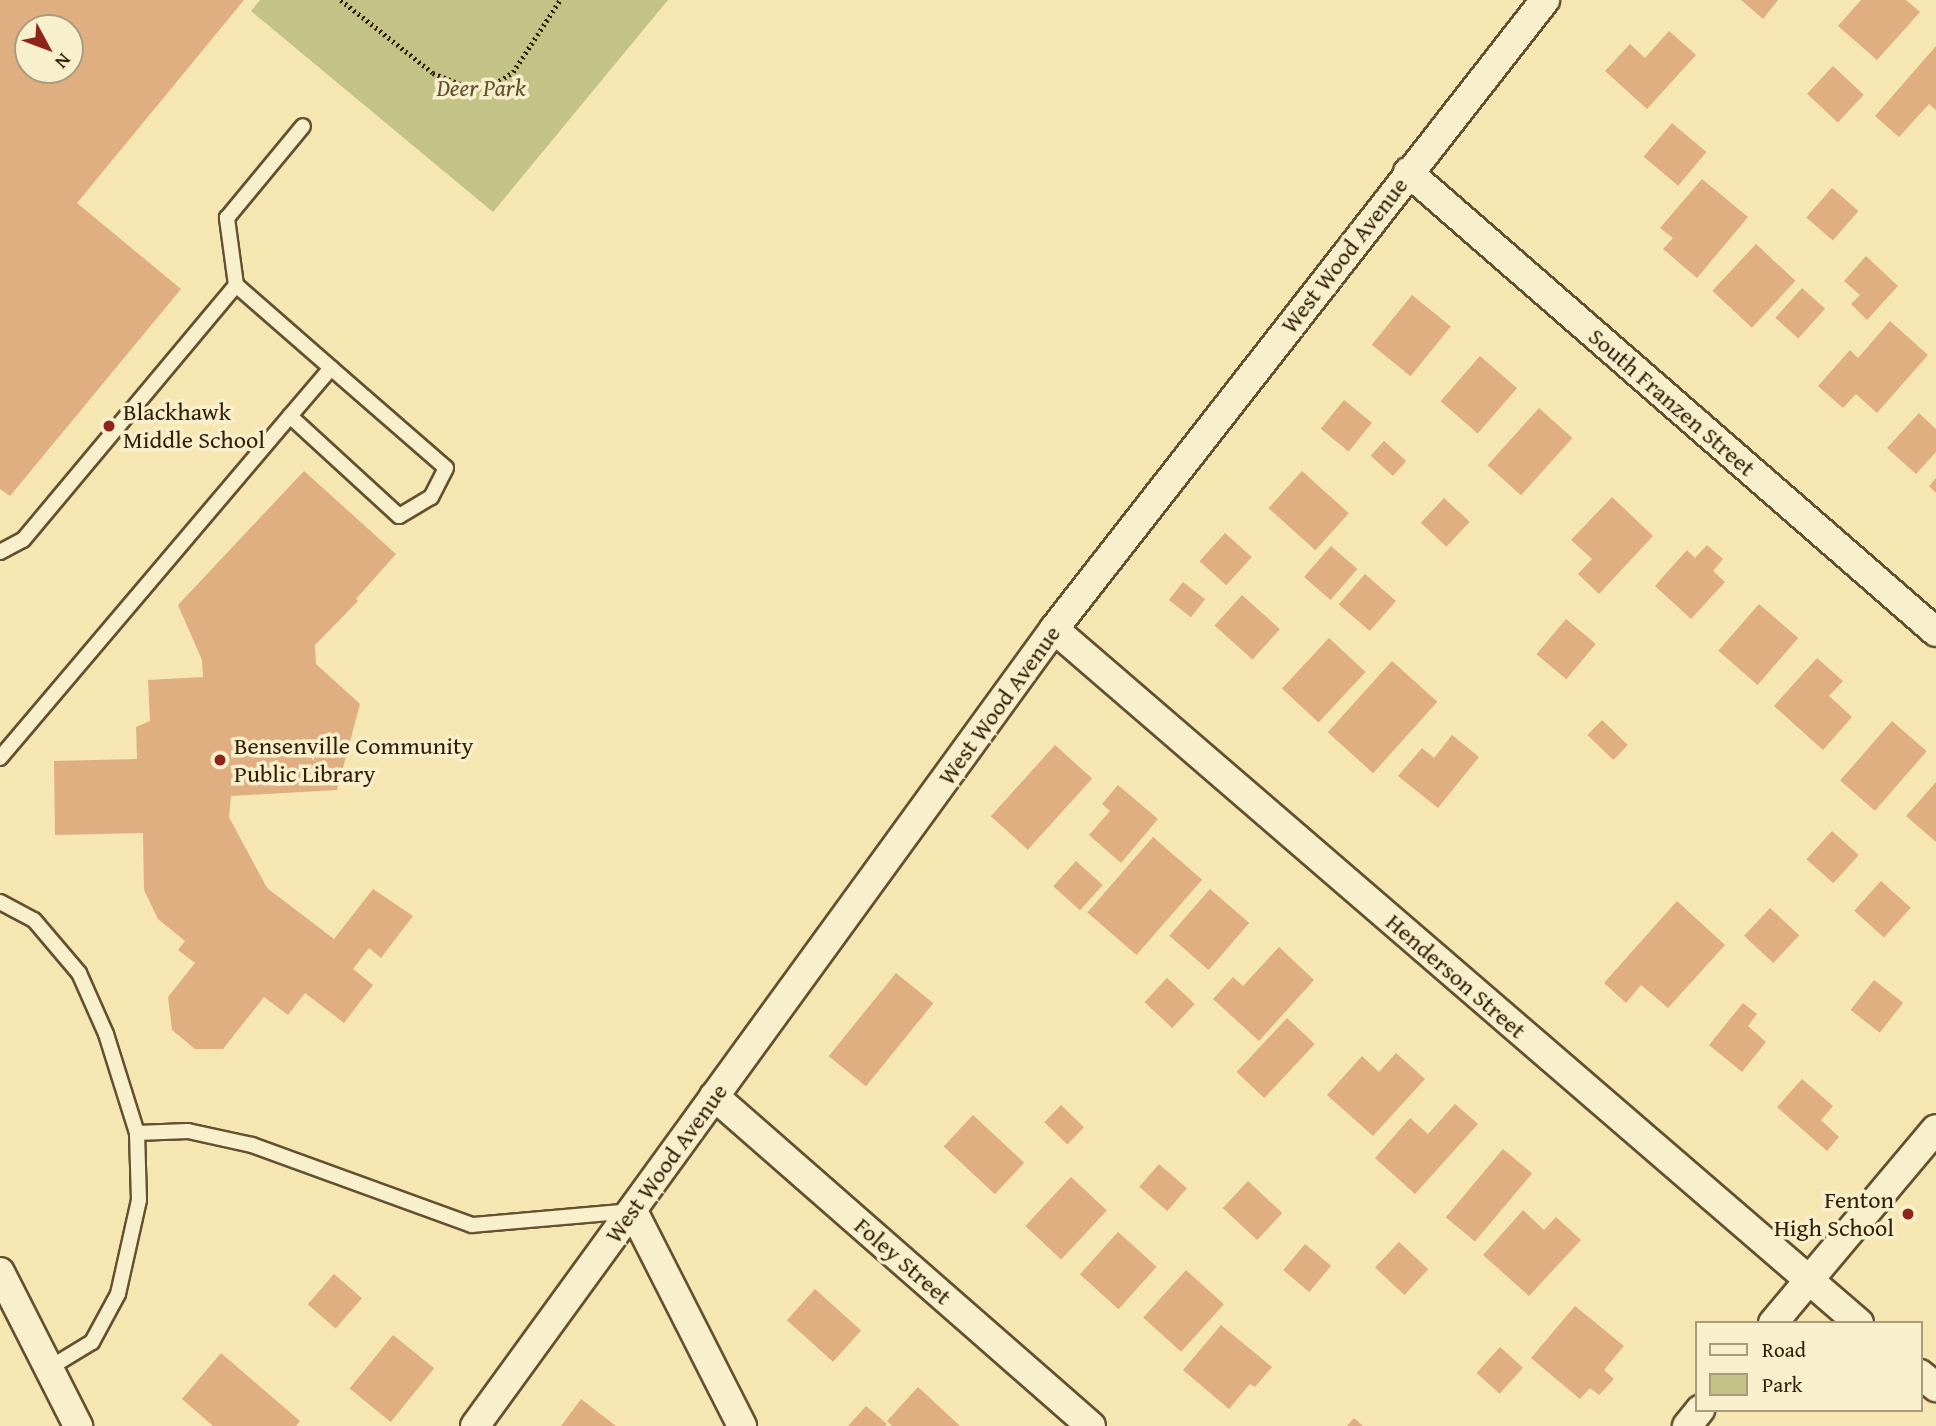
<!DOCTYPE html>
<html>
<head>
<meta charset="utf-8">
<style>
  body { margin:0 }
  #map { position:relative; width:1936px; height:1426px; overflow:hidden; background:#f5e6b2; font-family:"Gentium Book Plus",serif }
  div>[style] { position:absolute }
  .green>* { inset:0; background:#c3c387 }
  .building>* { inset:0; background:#dfaf82; transform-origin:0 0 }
  .path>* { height:4.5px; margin-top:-2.25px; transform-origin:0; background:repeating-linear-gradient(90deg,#321f05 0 2px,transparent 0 5.5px) }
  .roads { filter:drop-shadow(2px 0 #635130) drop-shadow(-2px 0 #635130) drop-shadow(0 2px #635130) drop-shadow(0 -2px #635130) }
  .lane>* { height:14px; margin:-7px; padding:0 7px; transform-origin:7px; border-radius:7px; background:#f8efcd }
  .street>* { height:28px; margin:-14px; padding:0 14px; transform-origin:14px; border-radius:14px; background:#f8efcd }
  .dots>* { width:19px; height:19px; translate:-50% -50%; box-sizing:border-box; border:4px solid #f8efcd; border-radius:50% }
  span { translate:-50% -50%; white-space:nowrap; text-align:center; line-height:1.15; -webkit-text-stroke:7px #f8efcd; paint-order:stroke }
  .park-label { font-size:24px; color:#5e502c; font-style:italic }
  .street-label { font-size:24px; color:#321f05 }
  .poi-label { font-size:24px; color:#321f05 }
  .left { translate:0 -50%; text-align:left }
  .right { translate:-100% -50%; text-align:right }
  .legend { position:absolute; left:1695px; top:1321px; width:228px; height:91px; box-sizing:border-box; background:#f8efcd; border:2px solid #a99c7d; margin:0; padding:9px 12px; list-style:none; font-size:21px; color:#321f05 }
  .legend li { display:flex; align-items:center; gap:14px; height:35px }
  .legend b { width:35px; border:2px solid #a99c7d }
  .north { position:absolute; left:14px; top:14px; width:70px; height:70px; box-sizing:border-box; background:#f8efcd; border:2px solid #a99c7d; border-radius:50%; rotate:131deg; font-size:19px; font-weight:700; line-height:28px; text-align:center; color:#321f05 }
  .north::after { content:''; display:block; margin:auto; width:24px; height:32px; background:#8f2418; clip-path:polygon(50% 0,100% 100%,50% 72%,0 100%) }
</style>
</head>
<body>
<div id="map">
  <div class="green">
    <i style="clip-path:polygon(260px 0,668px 0,493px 212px,251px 11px)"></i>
  </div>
  <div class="building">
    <i style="clip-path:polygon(evenodd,0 0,244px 0,77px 203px,181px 289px,10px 496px,0 489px,0 0,28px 28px,70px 28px,70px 70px,28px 70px,28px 28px)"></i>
    <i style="clip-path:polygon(1741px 0,1778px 0,1763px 19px)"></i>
    <i style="clip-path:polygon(1861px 0,1906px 0,1920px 12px,1877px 60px,1838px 26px)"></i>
    <i style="clip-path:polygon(1669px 31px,1696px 55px,1647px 109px,1605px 71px,1630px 44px,1645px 58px)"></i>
    <i style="clip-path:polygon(1936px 46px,1936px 110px,1929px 104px,1899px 137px,1875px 116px)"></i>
    <i style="left:1833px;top:66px;width:42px;height:38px;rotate:43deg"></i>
    <i style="left:1672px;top:123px;width:45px;height:44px;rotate:40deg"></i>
    <i style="clip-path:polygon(1702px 179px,1748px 217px,1697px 278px,1663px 249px,1673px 238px,1660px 228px)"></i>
    <i style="left:1832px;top:188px;width:35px;height:39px;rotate:41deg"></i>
    <i style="left:1756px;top:244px;width:54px;height:64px;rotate:43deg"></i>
    <i style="clip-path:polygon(1866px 256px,1898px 286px,1867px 320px,1851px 304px,1860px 295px,1844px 281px)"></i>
    <i style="left:1802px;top:288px;width:31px;height:40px;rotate:42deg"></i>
    <i style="left:1412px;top:295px;width:50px;height:64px;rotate:39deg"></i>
    <i style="clip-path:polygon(1890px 321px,1928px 355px,1877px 413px,1856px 394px,1843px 408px,1818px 386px,1850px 350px,1858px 358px)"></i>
    <i style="left:1480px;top:356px;width:49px;height:60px;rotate:41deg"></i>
    <i style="left:1344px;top:400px;width:36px;height:37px;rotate:39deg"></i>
    <i style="left:1539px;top:408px;width:45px;height:77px;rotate:42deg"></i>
    <i style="clip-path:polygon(1919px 413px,1936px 429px,1936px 452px,1916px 474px,1887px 448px)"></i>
    <i style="left:1384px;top:441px;width:30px;height:20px;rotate:42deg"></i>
    <i style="clip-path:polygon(304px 471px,396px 554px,356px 599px,358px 601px,315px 645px,316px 664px,360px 704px,337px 790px,231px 796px,229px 817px,267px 888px,334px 939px,373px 889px,413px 916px,381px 958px,369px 948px,353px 969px,373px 985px,344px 1023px,305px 993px,288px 1015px,264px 997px,223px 1049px,195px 1049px,172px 1030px,168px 997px,195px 963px,178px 950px,185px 941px,158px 919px,144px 890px,143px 833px,55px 835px,54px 761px,137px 759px,136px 727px,150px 721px,148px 680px,203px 677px,202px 660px,178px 605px)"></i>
    <i style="left:1302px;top:471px;width:63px;height:50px;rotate:42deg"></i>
    <i style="clip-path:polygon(1936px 478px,1936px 493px,1929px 486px)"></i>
    <i style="clip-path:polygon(1612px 497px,1653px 536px,1599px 594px,1578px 574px,1592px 559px,1571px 540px)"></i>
    <i style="left:1444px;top:498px;width:35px;height:34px;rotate:43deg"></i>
    <i style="left:1225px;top:533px;width:36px;height:38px;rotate:42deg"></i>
    <i style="clip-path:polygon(1707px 545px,1723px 559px,1713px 571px,1725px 582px,1691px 619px,1655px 586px,1687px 550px,1695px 558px)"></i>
    <i style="left:1331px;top:546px;width:35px;height:41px;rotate:41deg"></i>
    <i style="left:1365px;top:574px;width:41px;height:40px;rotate:41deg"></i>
    <i style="left:1183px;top:582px;width:28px;height:23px;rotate:38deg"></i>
    <i style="left:1242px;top:595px;width:51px;height:41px;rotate:42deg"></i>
    <i style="left:1759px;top:604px;width:52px;height:62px;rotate:41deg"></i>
    <i style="left:1566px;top:619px;width:39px;height:46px;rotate:40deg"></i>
    <i style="left:1329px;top:638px;width:50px;height:69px;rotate:43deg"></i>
    <i style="clip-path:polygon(1817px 658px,1843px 681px,1829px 696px,1852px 717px,1823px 750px,1774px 706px)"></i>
    <i style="left:1392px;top:661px;width:61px;height:96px;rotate:42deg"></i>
    <i style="left:1602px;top:720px;width:36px;height:21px;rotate:44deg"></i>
    <i style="left:1892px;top:721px;width:46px;height:79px;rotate:41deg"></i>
    <i style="clip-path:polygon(1452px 735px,1479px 757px,1438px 808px,1398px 776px,1422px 748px,1434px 758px)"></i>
    <i style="left:1055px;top:745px;width:50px;height:96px;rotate:42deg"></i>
    <i style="clip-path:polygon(1936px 782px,1936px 842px,1906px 816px)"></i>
    <i style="clip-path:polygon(1118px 785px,1158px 819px,1121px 863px,1089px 835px,1110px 811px,1102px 804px)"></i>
    <i style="left:1832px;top:831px;width:36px;height:38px;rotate:42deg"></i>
    <i style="left:1153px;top:837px;width:65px;height:100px;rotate:41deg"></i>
    <i style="left:1076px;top:861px;width:36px;height:34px;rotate:42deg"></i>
    <i style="left:1881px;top:881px;width:40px;height:40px;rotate:42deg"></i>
    <i style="left:1210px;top:889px;width:52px;height:62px;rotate:41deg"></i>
    <i style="clip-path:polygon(1677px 901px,1725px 945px,1668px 1008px,1641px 985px,1626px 1003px,1604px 983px)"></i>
    <i style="left:1770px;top:908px;width:40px;height:38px;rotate:43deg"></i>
    <i style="clip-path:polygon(1279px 947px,1314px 980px,1259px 1041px,1213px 999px,1233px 977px,1243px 986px)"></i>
    <i style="left:896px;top:973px;width:48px;height:107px;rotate:39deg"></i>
    <i style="left:1167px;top:978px;width:38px;height:33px;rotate:43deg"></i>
    <i style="left:1874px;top:980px;width:37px;height:38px;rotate:38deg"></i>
    <i style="clip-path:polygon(1743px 1003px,1757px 1014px,1748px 1026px,1766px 1042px,1742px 1072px,1709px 1045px)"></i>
    <i style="left:1287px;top:1018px;width:38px;height:74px;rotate:43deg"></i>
    <i style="clip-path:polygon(1396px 1053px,1425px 1079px,1373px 1136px,1327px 1095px,1362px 1056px,1379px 1072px)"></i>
    <i style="clip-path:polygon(1802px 1079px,1833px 1106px,1821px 1120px,1839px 1137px,1827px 1151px,1777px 1107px)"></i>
    <i style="clip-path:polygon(1455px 1104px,1478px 1124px,1415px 1194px,1375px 1158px,1410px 1118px,1428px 1134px)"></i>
    <i style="left:1061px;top:1105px;width:32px;height:24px;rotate:44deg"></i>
    <i style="left:973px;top:1115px;width:70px;height:43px;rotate:43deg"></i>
    <i style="left:1503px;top:1149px;width:38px;height:89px;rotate:40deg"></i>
    <i style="left:1159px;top:1164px;width:37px;height:30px;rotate:41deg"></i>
    <i style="left:1071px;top:1177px;width:49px;height:67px;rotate:43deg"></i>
    <i style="left:1248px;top:1181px;width:47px;height:37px;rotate:43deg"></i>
    <i style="clip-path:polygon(1523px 1210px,1544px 1230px,1556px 1217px,1581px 1240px,1529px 1296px,1483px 1255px)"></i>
    <i style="left:1118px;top:1232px;width:52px;height:57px;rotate:42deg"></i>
    <i style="left:1399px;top:1242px;width:40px;height:35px;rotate:43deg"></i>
    <i style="left:1305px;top:1244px;width:34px;height:34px;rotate:40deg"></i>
    <i style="left:1186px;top:1270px;width:51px;height:64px;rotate:42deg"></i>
    <i style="left:334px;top:1274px;width:37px;height:40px;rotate:41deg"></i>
    <i style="left:815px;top:1289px;width:62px;height:42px;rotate:42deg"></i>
    <i style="clip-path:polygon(1575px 1306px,1624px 1346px,1604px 1370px,1614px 1379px,1599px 1395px,1590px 1388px,1580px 1399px,1531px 1358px)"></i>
    <i style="clip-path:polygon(1221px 1325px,1272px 1367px,1255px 1387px,1250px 1384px,1229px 1409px,1183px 1370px)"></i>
    <i style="left:393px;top:1335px;width:53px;height:69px;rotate:39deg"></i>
    <i style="left:1500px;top:1347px;width:31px;height:35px;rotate:42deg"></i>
    <i style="clip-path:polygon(221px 1353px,300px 1421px,296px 1426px,213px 1426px,182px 1399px)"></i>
    <i style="clip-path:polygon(918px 1387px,960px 1426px,892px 1426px,887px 1421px)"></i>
    <i style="clip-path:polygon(581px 1399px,616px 1426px,561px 1426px)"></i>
    <i style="clip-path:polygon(866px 1406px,887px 1424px,885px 1426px,848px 1426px)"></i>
    <i style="clip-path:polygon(1354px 1418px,1363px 1426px,1347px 1426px)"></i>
  </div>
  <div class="path">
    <i style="left:341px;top:0;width:117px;rotate:38.4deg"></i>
    <i style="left:433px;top:73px;width:35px;rotate:22deg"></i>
    <i style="left:466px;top:86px;width:24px;rotate:2deg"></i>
    <i style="left:490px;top:87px;width:27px;rotate:-33deg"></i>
    <i style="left:513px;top:72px;width:86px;rotate:-56.9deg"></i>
  </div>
  <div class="roads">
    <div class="lane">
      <i style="left:236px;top:285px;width:126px;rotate:41.1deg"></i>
      <i style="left:331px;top:368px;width:152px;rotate:41deg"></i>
      <i style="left:446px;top:468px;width:33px;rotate:117deg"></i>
      <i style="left:431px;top:497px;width:37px;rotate:149deg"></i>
      <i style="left:399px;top:516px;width:148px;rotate:-137.5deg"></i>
      <i style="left:290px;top:416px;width:63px;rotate:-49.5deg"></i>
      <i style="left:0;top:552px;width:26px;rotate:-28deg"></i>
      <i style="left:23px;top:540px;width:332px;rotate:-50.1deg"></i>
      <i style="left:236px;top:285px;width:68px;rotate:-97.7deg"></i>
      <i style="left:227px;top:218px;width:119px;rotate:-50.4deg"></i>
      <i style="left:0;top:758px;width:448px;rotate:-49.7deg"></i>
      <i style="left:0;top:902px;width:38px;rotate:28deg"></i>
      <i style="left:34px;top:920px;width:70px;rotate:49.7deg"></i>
      <i style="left:79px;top:973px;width:67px;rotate:66.1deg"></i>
      <i style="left:106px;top:1034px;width:104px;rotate:72.6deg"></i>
      <i style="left:137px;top:1133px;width:67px;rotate:88.3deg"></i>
      <i style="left:139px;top:1200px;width:96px;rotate:102.6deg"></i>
      <i style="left:118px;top:1294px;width:55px;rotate:118.4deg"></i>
      <i style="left:92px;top:1342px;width:50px;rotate:148.8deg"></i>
      <i style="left:137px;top:1133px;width:51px;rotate:-2.2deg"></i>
      <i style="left:188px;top:1131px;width:66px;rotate:12.3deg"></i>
      <i style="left:252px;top:1145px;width:234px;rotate:20deg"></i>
      <i style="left:472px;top:1225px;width:160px;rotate:-5deg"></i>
    </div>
    <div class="street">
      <i style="left:1408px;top:172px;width:700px;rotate:41.06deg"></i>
      <i style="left:1054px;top:629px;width:1063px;rotate:40.77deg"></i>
      <i style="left:714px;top:1096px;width:501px;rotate:41.2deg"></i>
      <i style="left:633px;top:1211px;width:241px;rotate:63.1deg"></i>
      <i style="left:0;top:1272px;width:173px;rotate:63.1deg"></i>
      <i style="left:1773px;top:1323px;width:253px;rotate:-50deg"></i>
      <i style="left:1920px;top:1374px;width:21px;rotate:39deg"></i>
      <i style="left:475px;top:1426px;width:985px;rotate:-54deg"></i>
      <i style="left:1054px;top:629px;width:798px;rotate:-52.02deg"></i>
      <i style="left:1687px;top:1426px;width:21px;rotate:-51deg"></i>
    </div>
  </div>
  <div class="dots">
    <i style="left:109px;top:426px;background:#8f2418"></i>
    <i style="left:220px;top:760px;background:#8f2418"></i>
    <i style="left:1908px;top:1214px;background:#8f2418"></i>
  </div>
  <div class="park-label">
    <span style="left:481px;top:88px">Deer Park</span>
  </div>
  <div class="street-label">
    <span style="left:1344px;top:255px;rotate:-52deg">West Wood Avenue</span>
    <span style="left:1672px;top:402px;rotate:41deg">South Franzen Street</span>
    <span style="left:999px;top:705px;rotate:-54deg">West Wood Avenue</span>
    <span style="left:1456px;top:976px;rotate:41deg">Henderson Street</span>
    <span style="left:666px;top:1163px;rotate:-54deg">West Wood Avenue</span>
    <span style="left:903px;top:1261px;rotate:41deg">Foley Street</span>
  </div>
  <div class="poi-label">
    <span class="left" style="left:123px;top:426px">Blackhawk<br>Middle School</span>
    <span class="left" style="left:234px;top:760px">Bensenville Community<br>Public Library</span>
    <span class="right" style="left:1894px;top:1214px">Fenton<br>High School</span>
  </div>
  <ul class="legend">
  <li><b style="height:9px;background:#f8efcd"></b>Road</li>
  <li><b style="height:19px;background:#c3c387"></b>Park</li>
  </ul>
  <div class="north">N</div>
</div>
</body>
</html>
